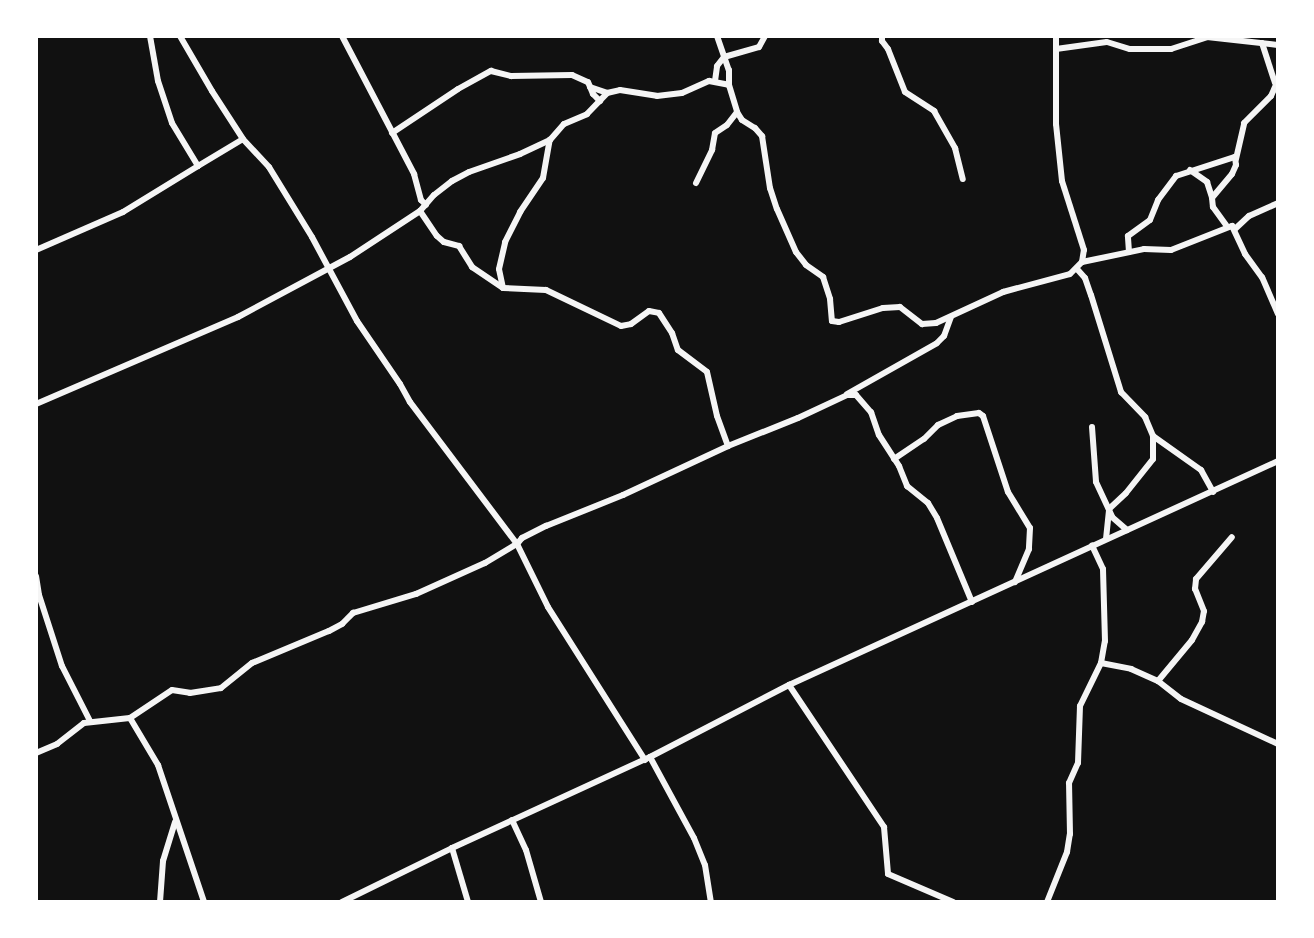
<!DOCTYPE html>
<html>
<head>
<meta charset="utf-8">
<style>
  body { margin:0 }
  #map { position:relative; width:1314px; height:938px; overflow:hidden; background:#111; font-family:Inter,sans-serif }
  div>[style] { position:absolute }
  .minor>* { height:6px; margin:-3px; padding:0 3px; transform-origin:3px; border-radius:3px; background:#f5f5f5 }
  span { translate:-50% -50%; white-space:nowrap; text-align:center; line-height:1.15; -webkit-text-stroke:4.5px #fff; paint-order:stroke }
  .frame { position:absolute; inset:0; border:38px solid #fff; pointer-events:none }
</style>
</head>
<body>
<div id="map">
  <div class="minor">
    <i style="left:342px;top:36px;width:156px;rotate:62.4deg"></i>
    <i style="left:414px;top:174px;width:27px;rotate:75deg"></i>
    <i style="left:421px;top:200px;width:7px;rotate:45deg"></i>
    <i style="left:717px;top:36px;width:36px;rotate:71deg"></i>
    <i style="left:729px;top:70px;width:15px;rotate:90deg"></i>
    <i style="left:729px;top:85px;width:28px;rotate:73deg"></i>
    <i style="left:737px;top:112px;width:9px;rotate:58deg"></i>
    <i style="left:742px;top:120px;width:15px;rotate:32deg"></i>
    <i style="left:755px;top:128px;width:11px;rotate:49deg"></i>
    <i style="left:762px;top:136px;width:53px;rotate:81.3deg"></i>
    <i style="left:770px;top:188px;width:22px;rotate:72deg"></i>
    <i style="left:777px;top:209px;width:47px;rotate:66.2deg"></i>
    <i style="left:796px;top:252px;width:16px;rotate:52deg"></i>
    <i style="left:806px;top:265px;width:21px;rotate:35deg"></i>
    <i style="left:823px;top:277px;width:23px;rotate:72deg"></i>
    <i style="left:830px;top:299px;width:22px;rotate:85deg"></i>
    <i style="left:832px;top:321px;width:7px;rotate:8deg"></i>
    <i style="left:839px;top:322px;width:46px;rotate:-17.7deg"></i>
    <i style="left:883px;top:308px;width:17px;rotate:-3deg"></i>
    <i style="left:900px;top:307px;width:28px;rotate:38deg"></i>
    <i style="left:922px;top:324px;width:14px;rotate:-4deg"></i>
    <i style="left:936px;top:323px;width:74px;rotate:-24.8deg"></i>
    <i style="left:1003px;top:292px;width:69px;rotate:-15deg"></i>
    <i style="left:1070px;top:274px;width:17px;rotate:-45deg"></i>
    <i style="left:1082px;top:262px;width:12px;rotate:-81deg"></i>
    <i style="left:1084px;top:250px;width:72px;rotate:-107.7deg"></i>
    <i style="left:1062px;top:181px;width:57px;rotate:-96deg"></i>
    <i style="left:1056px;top:124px;width:88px;rotate:-90deg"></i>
    <i style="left:882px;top:36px;width:5px;rotate:90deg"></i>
    <i style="left:882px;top:41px;width:10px;rotate:53deg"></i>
    <i style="left:888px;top:49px;width:46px;rotate:68.4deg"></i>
    <i style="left:905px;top:92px;width:35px;rotate:33deg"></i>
    <i style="left:934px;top:111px;width:43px;rotate:60.4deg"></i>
    <i style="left:955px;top:148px;width:32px;rotate:76deg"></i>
    <i style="left:1262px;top:43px;width:42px;rotate:72deg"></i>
    <i style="left:1056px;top:49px;width:51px;rotate:-7.8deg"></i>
    <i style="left:1107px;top:42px;width:24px;rotate:17deg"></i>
    <i style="left:1130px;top:49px;width:41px"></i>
    <i style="left:1171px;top:49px;width:38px;rotate:-18deg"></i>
    <i style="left:1207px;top:37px;width:71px;rotate:6.4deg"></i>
    <i style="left:715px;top:81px;width:15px;rotate:-82deg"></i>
    <i style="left:717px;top:66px;width:11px;rotate:-52deg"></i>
    <i style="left:724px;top:57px;width:36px;rotate:-16deg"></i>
    <i style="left:759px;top:47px;width:13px;rotate:-61deg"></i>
    <i style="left:590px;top:87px;width:18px;rotate:19deg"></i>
    <i style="left:392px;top:133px;width:79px;rotate:-33.7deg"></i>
    <i style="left:458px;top:89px;width:38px;rotate:-29deg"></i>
    <i style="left:491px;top:71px;width:21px;rotate:14deg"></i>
    <i style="left:511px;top:76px;width:61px;rotate:-0.9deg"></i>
    <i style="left:572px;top:75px;width:17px;rotate:24deg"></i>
    <i style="left:588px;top:82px;width:13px;rotate:67deg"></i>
    <i style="left:593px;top:94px;width:10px;rotate:45deg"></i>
    <i style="left:1236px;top:159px;width:37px;rotate:-77deg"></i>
    <i style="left:1244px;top:123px;width:38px;rotate:-45deg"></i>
    <i style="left:1271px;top:96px;width:17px;rotate:-66deg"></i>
    <i style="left:198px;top:166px;width:52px;rotate:-31deg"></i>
    <i style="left:1190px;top:170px;width:21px;rotate:35deg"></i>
    <i style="left:1207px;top:182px;width:16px;rotate:72deg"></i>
    <i style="left:696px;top:183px;width:37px;rotate:-64deg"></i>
    <i style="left:712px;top:150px;width:17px;rotate:-80deg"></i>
    <i style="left:715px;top:133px;width:14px;rotate:-34deg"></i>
    <i style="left:727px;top:125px;width:16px;rotate:-52deg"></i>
    <i style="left:420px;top:211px;width:30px;rotate:56deg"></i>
    <i style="left:437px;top:236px;width:9px;rotate:41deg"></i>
    <i style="left:444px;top:242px;width:16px;rotate:15deg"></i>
    <i style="left:459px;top:246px;width:25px;rotate:58deg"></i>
    <i style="left:472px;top:267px;width:37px;rotate:34deg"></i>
    <i style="left:503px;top:288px;width:43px;rotate:2.7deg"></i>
    <i style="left:546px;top:290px;width:83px;rotate:25.6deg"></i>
    <i style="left:621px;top:326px;width:10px;rotate:-11deg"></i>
    <i style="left:631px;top:324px;width:22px;rotate:-36deg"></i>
    <i style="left:649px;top:311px;width:10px;rotate:11deg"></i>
    <i style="left:659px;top:313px;width:24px;rotate:57deg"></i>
    <i style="left:672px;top:333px;width:18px;rotate:71deg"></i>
    <i style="left:678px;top:350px;width:36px;rotate:37deg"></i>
    <i style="left:707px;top:372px;width:45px;rotate:77.2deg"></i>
    <i style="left:717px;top:416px;width:32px;rotate:70deg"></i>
    <i style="left:1235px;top:229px;width:19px;rotate:-43deg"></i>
    <i style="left:1249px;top:216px;width:32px;rotate:-24deg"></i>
    <i style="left:36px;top:250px;width:95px;rotate:-23.6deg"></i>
    <i style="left:123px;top:212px;width:88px;rotate:-31.5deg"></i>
    <i style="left:198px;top:166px;width:50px;rotate:-121.2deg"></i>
    <i style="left:172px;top:123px;width:44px;rotate:-108.4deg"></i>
    <i style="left:158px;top:81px;width:46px;rotate:-100.1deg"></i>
    <i style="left:1129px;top:252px;width:16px;rotate:-94deg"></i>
    <i style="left:1128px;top:236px;width:27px;rotate:-36deg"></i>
    <i style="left:1150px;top:220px;width:22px;rotate:-68deg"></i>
    <i style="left:1158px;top:200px;width:30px;rotate:-53deg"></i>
    <i style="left:1176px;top:176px;width:62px;rotate:-17.9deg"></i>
    <i style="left:1235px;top:157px;width:8px;rotate:83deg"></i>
    <i style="left:1236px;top:165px;width:10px;rotate:114deg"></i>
    <i style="left:1232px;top:174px;width:31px;rotate:130deg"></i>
    <i style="left:1212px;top:198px;width:9px;rotate:84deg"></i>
    <i style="left:1213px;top:207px;width:24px;rotate:54deg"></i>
    <i style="left:1082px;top:262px;width:63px;rotate:-11.8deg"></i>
    <i style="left:1144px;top:249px;width:27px;rotate:2deg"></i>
    <i style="left:1171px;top:250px;width:66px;rotate:-21.5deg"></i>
    <i style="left:1232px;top:226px;width:31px;rotate:65deg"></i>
    <i style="left:1245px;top:254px;width:29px;rotate:54deg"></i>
    <i style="left:1262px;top:277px;width:40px;rotate:66.6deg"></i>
    <i style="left:1077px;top:269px;width:12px;rotate:48deg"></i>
    <i style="left:1085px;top:278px;width:18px;rotate:71deg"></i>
    <i style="left:1091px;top:295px;width:102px;rotate:72.8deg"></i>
    <i style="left:1121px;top:392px;width:35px;rotate:46deg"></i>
    <i style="left:1145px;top:417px;width:21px;rotate:67deg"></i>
    <i style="left:1153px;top:436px;width:59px;rotate:35.3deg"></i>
    <i style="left:1201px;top:470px;width:25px;rotate:61deg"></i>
    <i style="left:503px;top:288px;width:19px;rotate:-102deg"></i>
    <i style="left:499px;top:269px;width:28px;rotate:-77deg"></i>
    <i style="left:505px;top:242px;width:34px;rotate:-63deg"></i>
    <i style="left:520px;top:212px;width:41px;rotate:-55.9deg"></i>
    <i style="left:543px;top:178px;width:39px;rotate:-80deg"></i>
    <i style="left:847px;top:394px;width:103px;rotate:-29.5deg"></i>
    <i style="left:937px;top:343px;width:10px;rotate:-45deg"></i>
    <i style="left:944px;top:336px;width:20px;rotate:-70deg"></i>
    <i style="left:36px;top:404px;width:220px;rotate:-23.3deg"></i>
    <i style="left:238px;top:317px;width:127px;rotate:-28.2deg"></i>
    <i style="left:350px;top:257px;width:84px;rotate:-33.3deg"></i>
    <i style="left:420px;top:211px;width:21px;rotate:-49deg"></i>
    <i style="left:434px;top:195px;width:23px;rotate:-38deg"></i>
    <i style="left:452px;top:181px;width:19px;rotate:-28deg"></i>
    <i style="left:469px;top:172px;width:54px;rotate:-19.4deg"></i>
    <i style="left:520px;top:154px;width:33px;rotate:-25deg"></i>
    <i style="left:550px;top:140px;width:21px;rotate:-49deg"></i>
    <i style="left:564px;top:124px;width:25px;rotate:-23deg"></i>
    <i style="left:587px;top:114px;width:29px;rotate:-46deg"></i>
    <i style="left:607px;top:93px;width:13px;rotate:-13deg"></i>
    <i style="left:620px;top:90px;width:37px;rotate:9deg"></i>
    <i style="left:657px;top:96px;width:25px;rotate:-7deg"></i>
    <i style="left:682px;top:93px;width:30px;rotate:-24deg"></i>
    <i style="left:709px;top:81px;width:20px;rotate:11deg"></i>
    <i style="left:1092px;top:427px;width:55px;rotate:85.8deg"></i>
    <i style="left:1096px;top:482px;width:38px;rotate:65deg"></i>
    <i style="left:1112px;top:517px;width:20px;rotate:41deg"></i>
    <i style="left:894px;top:459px;width:36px;rotate:-34deg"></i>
    <i style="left:924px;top:439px;width:20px;rotate:-45deg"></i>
    <i style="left:938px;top:425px;width:21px;rotate:-25deg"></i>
    <i style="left:957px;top:416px;width:22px;rotate:-8deg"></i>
    <i style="left:979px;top:413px;width:5px;rotate:37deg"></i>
    <i style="left:983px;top:416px;width:80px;rotate:71.8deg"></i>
    <i style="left:1008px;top:492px;width:42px;rotate:58.6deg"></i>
    <i style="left:1030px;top:528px;width:21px;rotate:93deg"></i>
    <i style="left:1029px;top:549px;width:36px;rotate:113deg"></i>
    <i style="left:1106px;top:539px;width:30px;rotate:-84deg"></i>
    <i style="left:1109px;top:509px;width:23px;rotate:-43deg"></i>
    <i style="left:1126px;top:493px;width:43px;rotate:-51.5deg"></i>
    <i style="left:1153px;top:459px;width:23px;rotate:-90deg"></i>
    <i style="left:36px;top:576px;width:19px;rotate:81deg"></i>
    <i style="left:39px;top:595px;width:75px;rotate:72.1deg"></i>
    <i style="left:62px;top:666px;width:62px;rotate:63deg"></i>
    <i style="left:1101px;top:663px;width:31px;rotate:11deg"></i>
    <i style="left:1131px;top:669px;width:30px;rotate:24deg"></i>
    <i style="left:1158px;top:681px;width:29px;rotate:38deg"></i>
    <i style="left:1181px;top:699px;width:107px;rotate:24.9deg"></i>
    <i style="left:1158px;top:681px;width:53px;rotate:-50.3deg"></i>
    <i style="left:1192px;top:640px;width:21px;rotate:-61deg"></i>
    <i style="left:1202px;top:622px;width:11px;rotate:-80deg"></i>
    <i style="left:1204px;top:611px;width:24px;rotate:-112deg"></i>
    <i style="left:1195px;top:589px;width:10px;rotate:-84deg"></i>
    <i style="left:1196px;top:579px;width:55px;rotate:-49.4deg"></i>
    <i style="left:789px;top:685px;width:171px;rotate:56.2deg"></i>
    <i style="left:884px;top:827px;width:47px;rotate:85.1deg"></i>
    <i style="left:888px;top:874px;width:71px;rotate:23.3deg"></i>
    <i style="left:130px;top:718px;width:55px;rotate:59.2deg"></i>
    <i style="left:158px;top:765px;width:145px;rotate:71.4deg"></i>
    <i style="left:36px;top:753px;width:23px;rotate:-23deg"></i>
    <i style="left:57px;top:744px;width:34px;rotate:-38deg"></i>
    <i style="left:84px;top:723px;width:46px;rotate:-6.2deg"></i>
    <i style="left:130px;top:718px;width:50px;rotate:-33.7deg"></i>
    <i style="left:172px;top:690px;width:18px;rotate:9deg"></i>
    <i style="left:190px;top:693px;width:31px;rotate:-9deg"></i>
    <i style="left:221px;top:688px;width:40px;rotate:-39deg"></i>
    <i style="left:252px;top:663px;width:83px;rotate:-22.6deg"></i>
    <i style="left:329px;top:631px;width:15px;rotate:-28deg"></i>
    <i style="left:342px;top:624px;width:16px;rotate:-45deg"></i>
    <i style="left:353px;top:613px;width:66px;rotate:-16.8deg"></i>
    <i style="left:416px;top:594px;width:76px;rotate:-24.2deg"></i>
    <i style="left:485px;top:563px;width:37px;rotate:-31deg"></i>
    <i style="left:517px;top:544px;width:178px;rotate:-127deg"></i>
    <i style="left:410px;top:402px;width:21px;rotate:-119deg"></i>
    <i style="left:400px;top:384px;width:76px;rotate:-124.3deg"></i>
    <i style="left:357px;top:321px;width:95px;rotate:-118.2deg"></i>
    <i style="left:312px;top:237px;width:82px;rotate:-121.6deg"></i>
    <i style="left:269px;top:167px;width:38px;rotate:-133deg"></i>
    <i style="left:243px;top:139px;width:57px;rotate:-122.9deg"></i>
    <i style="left:212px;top:91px;width:64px;rotate:-120.2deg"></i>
    <i style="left:650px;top:757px;width:92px;rotate:61.5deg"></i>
    <i style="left:694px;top:838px;width:29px;rotate:68deg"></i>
    <i style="left:705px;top:865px;width:37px;rotate:81deg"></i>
    <i style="left:645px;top:760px;width:181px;rotate:-122.4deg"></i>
    <i style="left:548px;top:607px;width:70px;rotate:-116.2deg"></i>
    <i style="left:517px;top:544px;width:8px;rotate:-50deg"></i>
    <i style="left:522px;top:538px;width:27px;rotate:-27deg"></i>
    <i style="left:546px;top:526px;width:83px;rotate:-21.9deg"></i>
    <i style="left:623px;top:495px;width:116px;rotate:-25deg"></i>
    <i style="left:728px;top:446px;width:75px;rotate:-21.8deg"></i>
    <i style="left:798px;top:418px;width:54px;rotate:-25.1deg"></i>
    <i style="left:847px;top:395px;width:9px"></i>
    <i style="left:856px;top:395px;width:23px;rotate:49deg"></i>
    <i style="left:871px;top:412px;width:24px;rotate:71deg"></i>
    <i style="left:879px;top:435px;width:37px;rotate:57deg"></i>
    <i style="left:899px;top:466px;width:22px;rotate:68deg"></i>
    <i style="left:907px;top:486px;width:27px;rotate:39deg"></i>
    <i style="left:928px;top:503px;width:17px;rotate:59deg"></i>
    <i style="left:937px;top:518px;width:91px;rotate:67.4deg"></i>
    <i style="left:512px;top:820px;width:33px;rotate:65deg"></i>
    <i style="left:526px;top:850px;width:54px;rotate:73.9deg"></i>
    <i style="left:452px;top:848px;width:56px;rotate:73.5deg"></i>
    <i style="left:160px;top:902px;width:41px;rotate:-85.8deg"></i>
    <i style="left:163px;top:861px;width:41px;rotate:-72.9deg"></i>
    <i style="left:342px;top:902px;width:123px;rotate:-26.1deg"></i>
    <i style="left:452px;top:848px;width:218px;rotate:-24.7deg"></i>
    <i style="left:650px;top:757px;width:157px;rotate:-27.4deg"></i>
    <i style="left:789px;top:685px;width:538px;rotate:-24.61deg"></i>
    <i style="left:1047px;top:902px;width:54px;rotate:-68.2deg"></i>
    <i style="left:1067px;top:852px;width:18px;rotate:-81deg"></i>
    <i style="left:1070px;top:834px;width:51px;rotate:-91.1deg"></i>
    <i style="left:1069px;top:783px;width:22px;rotate:-66deg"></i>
    <i style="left:1078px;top:763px;width:57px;rotate:-88deg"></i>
    <i style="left:1080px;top:706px;width:48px;rotate:-64deg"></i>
    <i style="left:1101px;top:663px;width:22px;rotate:-80deg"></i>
    <i style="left:1105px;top:641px;width:72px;rotate:-91.6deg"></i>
    <i style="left:1103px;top:569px;width:26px;rotate:-115deg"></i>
  </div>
  <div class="frame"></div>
</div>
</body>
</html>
